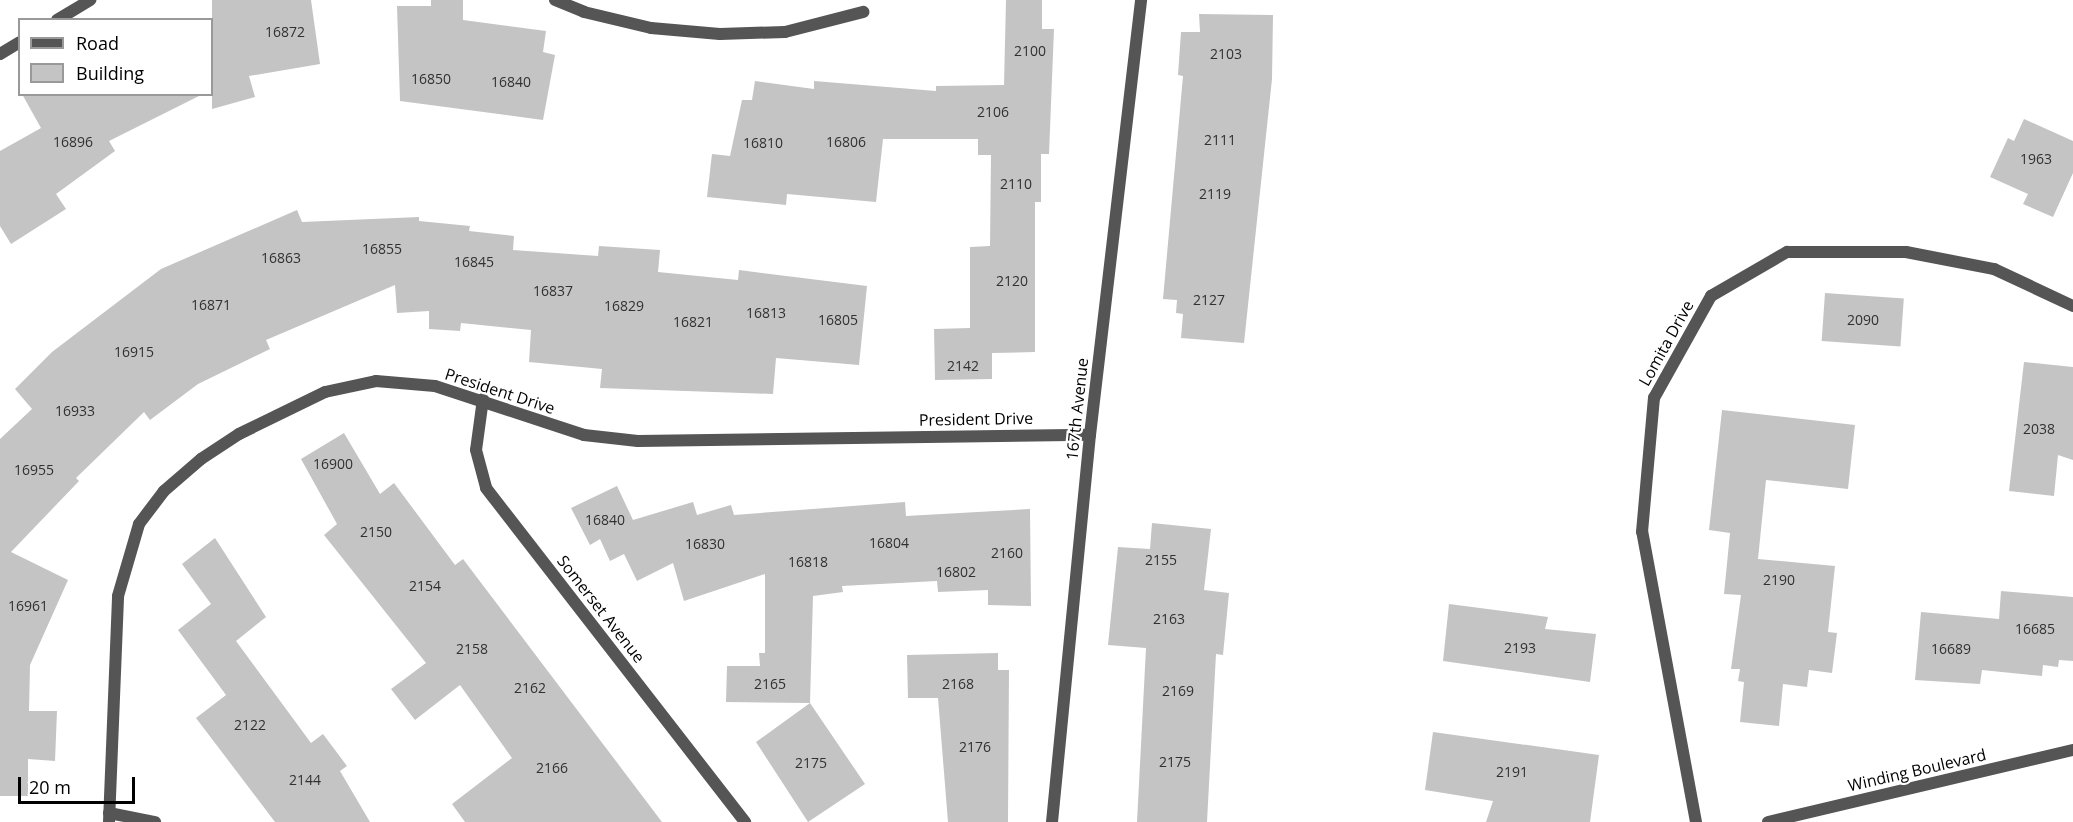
<!DOCTYPE html>
<html>
<head>
<meta charset="utf-8">
<style>
  body { margin:0 }
  #map { position:relative; width:2073px; height:822px; overflow:hidden; background:#fff; font-family:"Open Sans",sans-serif }
  div>[style] { position:absolute }
  .building>* { inset:0; background:#c4c4c4; transform-origin:0 0 }
  .minor>* { height:12px; margin:-6px; padding:0 6px; transform-origin:6px; border-radius:6px; background:#555 }
  .tertiary>* { height:12px; margin:-6px; padding:0 6px; transform-origin:6px; border-radius:6px; background:#555 }
  span { translate:-50% -50%; white-space:nowrap; text-align:center; line-height:1.15; -webkit-text-stroke:4.5px #fff; paint-order:stroke }
  .number-label { font-size:14px; color:#313131 }
  .number-label span { -webkit-text-stroke-width:0 }
  .street-label { font-size:16px; color:#000 }
  .legend { position:absolute; left:18px; top:18px; width:195px; height:78px; box-sizing:border-box; background:#fff; border:2px solid #999; margin:0; padding:8px 10px; list-style:none; font-size:18px; color:#000 }
  .legend li { display:flex; align-items:center; gap:12px; height:30px }
  .legend b { width:30px; border:2px solid #999 }
  .scale { position:absolute; left:18px; top:777px; width:117px; height:27px; box-sizing:border-box; border:3px solid #000; border-top:0; padding-left:8px; font-size:18px; line-height:21px; white-space:nowrap; color:#000; -webkit-text-stroke:4px #fff; paint-order:stroke }
</style>
</head>
<body>
<div id="map">
  <div class="building">
    <i style="clip-path:polygon(212px 0,311px 0,320px 64px,249px 76px,255px 97px,212px 109px)"></i>
    <i style="clip-path:polygon(431px 0,463px 0,463px 20px,546px 31px,543px 52px,555px 55px,543px 120px,400px 101px,397px 6px,431px 6px)"></i>
    <i style="clip-path:polygon(1006px 0,1042px 0,1042px 29px,1054px 29px,1049px 154px,1041px 154px,1041px 202px,1035px 202px,1035px 352px,992px 353px,992px 379px,935px 380px,934px 329px,970px 328px,970px 247px,990px 246px,991px 155px,978px 155px,978px 139px,883px 139px,876px 202px,787px 194px,786px 205px,707px 197px,712px 154px,730px 156px,742px 100px,752px 100px,755px 81px,814px 89px,814px 81px,936px 91px,936px 86px,1004px 85px)"></i>
    <i style="clip-path:polygon(1199px 14px,1273px 15px,1272px 79px,1244px 343px,1181px 338px,1183px 314px,1176px 313px,1177px 300px,1163px 299px,1183px 76px,1178px 75px,1181px 32px,1200px 32px)"></i>
    <i style="clip-path:polygon(22px 94px,203px 94px,109px 141px,115px 151px,56px 194px,66px 209px,11px 244px,0 226px,0 151px,41px 128px)"></i>
    <i style="clip-path:polygon(2024px 119px,2073px 141px,2073px 173px,2053px 217px,2023px 204px,2028px 194px,1990px 177px,2008px 138px,2014px 141px)"></i>
    <i style="clip-path:polygon(297px 210px,302px 222px,419px 217px,419px 221px,470px 226px,469px 231px,514px 236px,513px 250px,598px 256px,599px 246px,660px 250px,658px 272px,738px 280px,739px 270px,867px 286px,859px 365px,776px 358px,773px 394px,600px 388px,602px 369px,529px 362px,531px 330px,461px 323px,460px 331px,429px 329px,429px 311px,397px 313px,395px 285px,266px 340px,270px 349px,198px 384px,150px 420px,144px 412px,76px 478px,79px 481px,11px 552px,68px 580px,30px 665px,29px 711px,57px 711px,55px 761px,28px 759px,28px 796px,0 796px,0 439px,32px 409px,15px 389px,52px 352px,161px 269px)"></i>
    <i style="left:1825px;top:293px;width:79px;height:48px;rotate:4deg"></i>
    <i style="clip-path:polygon(2024px 362px,2073px 367px,2073px 460px,2058px 455px,2054px 496px,2009px 491px)"></i>
    <i style="clip-path:polygon(1722px 410px,1855px 425px,1848px 489px,1766px 480px,1758px 559px,1835px 566px,1828px 632px,1837px 633px,1832px 673px,1809px 670px,1807px 687px,1783px 684px,1779px 726px,1740px 722px,1744px 682px,1738px 681px,1740px 669px,1731px 669px,1741px 595px,1724px 594px,1730px 533px,1709px 530px)"></i>
    <i style="clip-path:polygon(344px 433px,380px 494px,394px 483px,455px 565px,463px 559px,662px 822px,465px 822px,452px 804px,512px 758px,460px 685px,415px 720px,391px 689px,426px 663px,324px 535px,337px 524px,301px 459px)"></i>
    <i style="clip-path:polygon(617px 486px,633px 520px,693px 502px,697px 515px,731px 505px,734px 515px,905px 502px,906px 516px,1030px 509px,1031px 606px,988px 605px,988px 590px,938px 592px,937px 581px,842px 586px,843px 592px,813px 596px,810px 703px,865px 784px,808px 822px,756px 742px,810px 703px,726px 702px,727px 666px,760px 666px,759px 653px,765px 653px,765px 574px,684px 601px,673px 563px,637px 581px,624px 554px,610px 561px,600px 539px,590px 545px,571px 508px)"></i>
    <i style="clip-path:polygon(1152px 523px,1211px 529px,1204px 590px,1229px 593px,1223px 655px,1216px 654px,1207px 822px,1137px 822px,1146px 648px,1108px 645px,1118px 547px,1150px 549px)"></i>
    <i style="clip-path:polygon(215px 538px,266px 617px,236px 641px,311px 743px,323px 734px,347px 766px,340px 771px,370px 822px,275px 822px,196px 718px,226px 695px,178px 630px,211px 604px,182px 564px)"></i>
    <i style="clip-path:polygon(2001px 591px,2073px 597px,2073px 661px,2059px 660px,2058px 667px,2043px 665px,2042px 676px,1982px 670px,1980px 684px,1915px 680px,1921px 612px,1999px 619px)"></i>
    <i style="clip-path:polygon(1449px 604px,1548px 617px,1545px 629px,1596px 634px,1590px 682px,1443px 661px)"></i>
    <i style="clip-path:polygon(998px 653px,998px 670px,1009px 670px,1008px 822px,948px 822px,938px 698px,908px 698px,907px 655px)"></i>
    <i style="clip-path:polygon(1433px 732px,1599px 755px,1590px 822px,1486px 822px,1493px 801px,1425px 790px)"></i>
  </div>
  <div class="minor">
    <i style="left:555px;top:0;width:31px;rotate:22deg"></i>
    <i style="left:584px;top:12px;width:69px;rotate:13.4deg"></i>
    <i style="left:651px;top:28px;width:69px;rotate:5deg"></i>
    <i style="left:720px;top:34px;width:65px;rotate:-1.8deg"></i>
    <i style="left:785px;top:32px;width:81px;rotate:-14.4deg"></i>
    <i style="left:57px;top:20px;width:39px;rotate:-31deg"></i>
    <i style="left:0;top:54px;width:23px;rotate:-31deg"></i>
    <i style="left:483px;top:399px;width:51px;rotate:97.8deg"></i>
    <i style="left:476px;top:450px;width:39px;rotate:75deg"></i>
    <i style="left:486px;top:488px;width:423px;rotate:52.2deg"></i>
    <i style="left:109px;top:813px;width:47px;rotate:11.1deg"></i>
    <i style="left:109px;top:822px;width:226px;rotate:-87.7deg"></i>
    <i style="left:118px;top:596px;width:75px;rotate:-73.7deg"></i>
    <i style="left:139px;top:524px;width:41px;rotate:-52.9deg"></i>
    <i style="left:164px;top:491px;width:49px;rotate:-40.9deg"></i>
    <i style="left:201px;top:459px;width:45px;rotate:-33.3deg"></i>
    <i style="left:239px;top:434px;width:96px;rotate:-26deg"></i>
    <i style="left:325px;top:392px;width:52px;rotate:-12.2deg"></i>
    <i style="left:376px;top:381px;width:59px;rotate:4.8deg"></i>
    <i style="left:435px;top:386px;width:157px;rotate:18.2deg"></i>
    <i style="left:584px;top:435px;width:54px;rotate:6.3deg"></i>
    <i style="left:638px;top:441px;width:452px;rotate:-0.8deg"></i>
    <i style="left:1696px;top:822px;width:295px;rotate:-100.5deg"></i>
    <i style="left:1642px;top:532px;width:135px;rotate:-84.9deg"></i>
    <i style="left:1654px;top:398px;width:117px;rotate:-60.8deg"></i>
    <i style="left:1711px;top:296px;width:88px;rotate:-30.1deg"></i>
    <i style="left:1787px;top:252px;width:119px"></i>
    <i style="left:1906px;top:252px;width:90px;rotate:10.9deg"></i>
    <i style="left:1994px;top:269px;width:87px;rotate:25.1deg"></i>
    <i style="left:1768px;top:822px;width:313px;rotate:-13.3deg"></i>
  </div>
  <div class="tertiary">
    <i style="left:1052px;top:822px;width:389px;rotate:-84.4deg"></i>
    <i style="left:1090px;top:435px;width:438px;rotate:-83.3deg"></i>
  </div>
  <div class="number-label">
    <span style="left:285px;top:32px">16872</span>
    <span style="left:1030px;top:51px">2100</span>
    <span style="left:1226px;top:54px">2103</span>
    <span style="left:431px;top:79px">16850</span>
    <span style="left:511px;top:82px">16840</span>
    <span style="left:993px;top:112px">2106</span>
    <span style="left:1220px;top:140px">2111</span>
    <span style="left:73px;top:142px">16896</span>
    <span style="left:846px;top:142px">16806</span>
    <span style="left:763px;top:143px">16810</span>
    <span style="left:2036px;top:159px">1963</span>
    <span style="left:1016px;top:184px">2110</span>
    <span style="left:1215px;top:194px">2119</span>
    <span style="left:382px;top:249px">16855</span>
    <span style="left:281px;top:258px">16863</span>
    <span style="left:474px;top:262px">16845</span>
    <span style="left:1012px;top:281px">2120</span>
    <span style="left:553px;top:291px">16837</span>
    <span style="left:1209px;top:300px">2127</span>
    <span style="left:211px;top:305px">16871</span>
    <span style="left:624px;top:306px">16829</span>
    <span style="left:766px;top:313px">16813</span>
    <span style="left:838px;top:320px">16805</span>
    <span style="left:1863px;top:320px">2090</span>
    <span style="left:693px;top:322px">16821</span>
    <span style="left:134px;top:352px">16915</span>
    <span style="left:963px;top:366px">2142</span>
    <span style="left:75px;top:411px">16933</span>
    <span style="left:2039px;top:429px">2038</span>
    <span style="left:333px;top:464px">16900</span>
    <span style="left:34px;top:470px">16955</span>
    <span style="left:605px;top:520px">16840</span>
    <span style="left:376px;top:532px">2150</span>
    <span style="left:889px;top:543px">16804</span>
    <span style="left:705px;top:544px">16830</span>
    <span style="left:1007px;top:553px">2160</span>
    <span style="left:1161px;top:560px">2155</span>
    <span style="left:808px;top:562px">16818</span>
    <span style="left:956px;top:572px">16802</span>
    <span style="left:1779px;top:580px">2190</span>
    <span style="left:425px;top:586px">2154</span>
    <span style="left:28px;top:606px">16961</span>
    <span style="left:1169px;top:619px">2163</span>
    <span style="left:2035px;top:629px">16685</span>
    <span style="left:1520px;top:648px">2193</span>
    <span style="left:472px;top:649px">2158</span>
    <span style="left:1951px;top:649px">16689</span>
    <span style="left:770px;top:684px">2165</span>
    <span style="left:958px;top:684px">2168</span>
    <span style="left:530px;top:688px">2162</span>
    <span style="left:1178px;top:691px">2169</span>
    <span style="left:250px;top:725px">2122</span>
    <span style="left:975px;top:747px">2176</span>
    <span style="left:1175px;top:762px">2175</span>
    <span style="left:811px;top:763px">2175</span>
    <span style="left:552px;top:768px">2166</span>
    <span style="left:1512px;top:772px">2191</span>
    <span style="left:305px;top:780px">2144</span>
  </div>
  <div class="street-label">
    <span style="left:1666px;top:343px;rotate:-61deg">Lomita Drive</span>
    <span style="left:500px;top:391px;rotate:18deg">President Drive</span>
    <span style="left:1077px;top:409px;rotate:-84deg">167th Avenue</span>
    <span style="left:976px;top:419px;rotate:-1deg">President Drive</span>
    <span style="left:601px;top:609px;rotate:52deg">Somerset Avenue</span>
    <span style="left:1917px;top:770px;rotate:-13deg">Winding Boulevard</span>
  </div>
  <ul class="legend">
  <li><b style="height:8px;background:#555"></b>Road</li>
  <li><b style="height:16px;background:#c4c4c4"></b>Building</li>
  </ul>
  <div class="scale">20 m</div>
</div>
</body>
</html>
